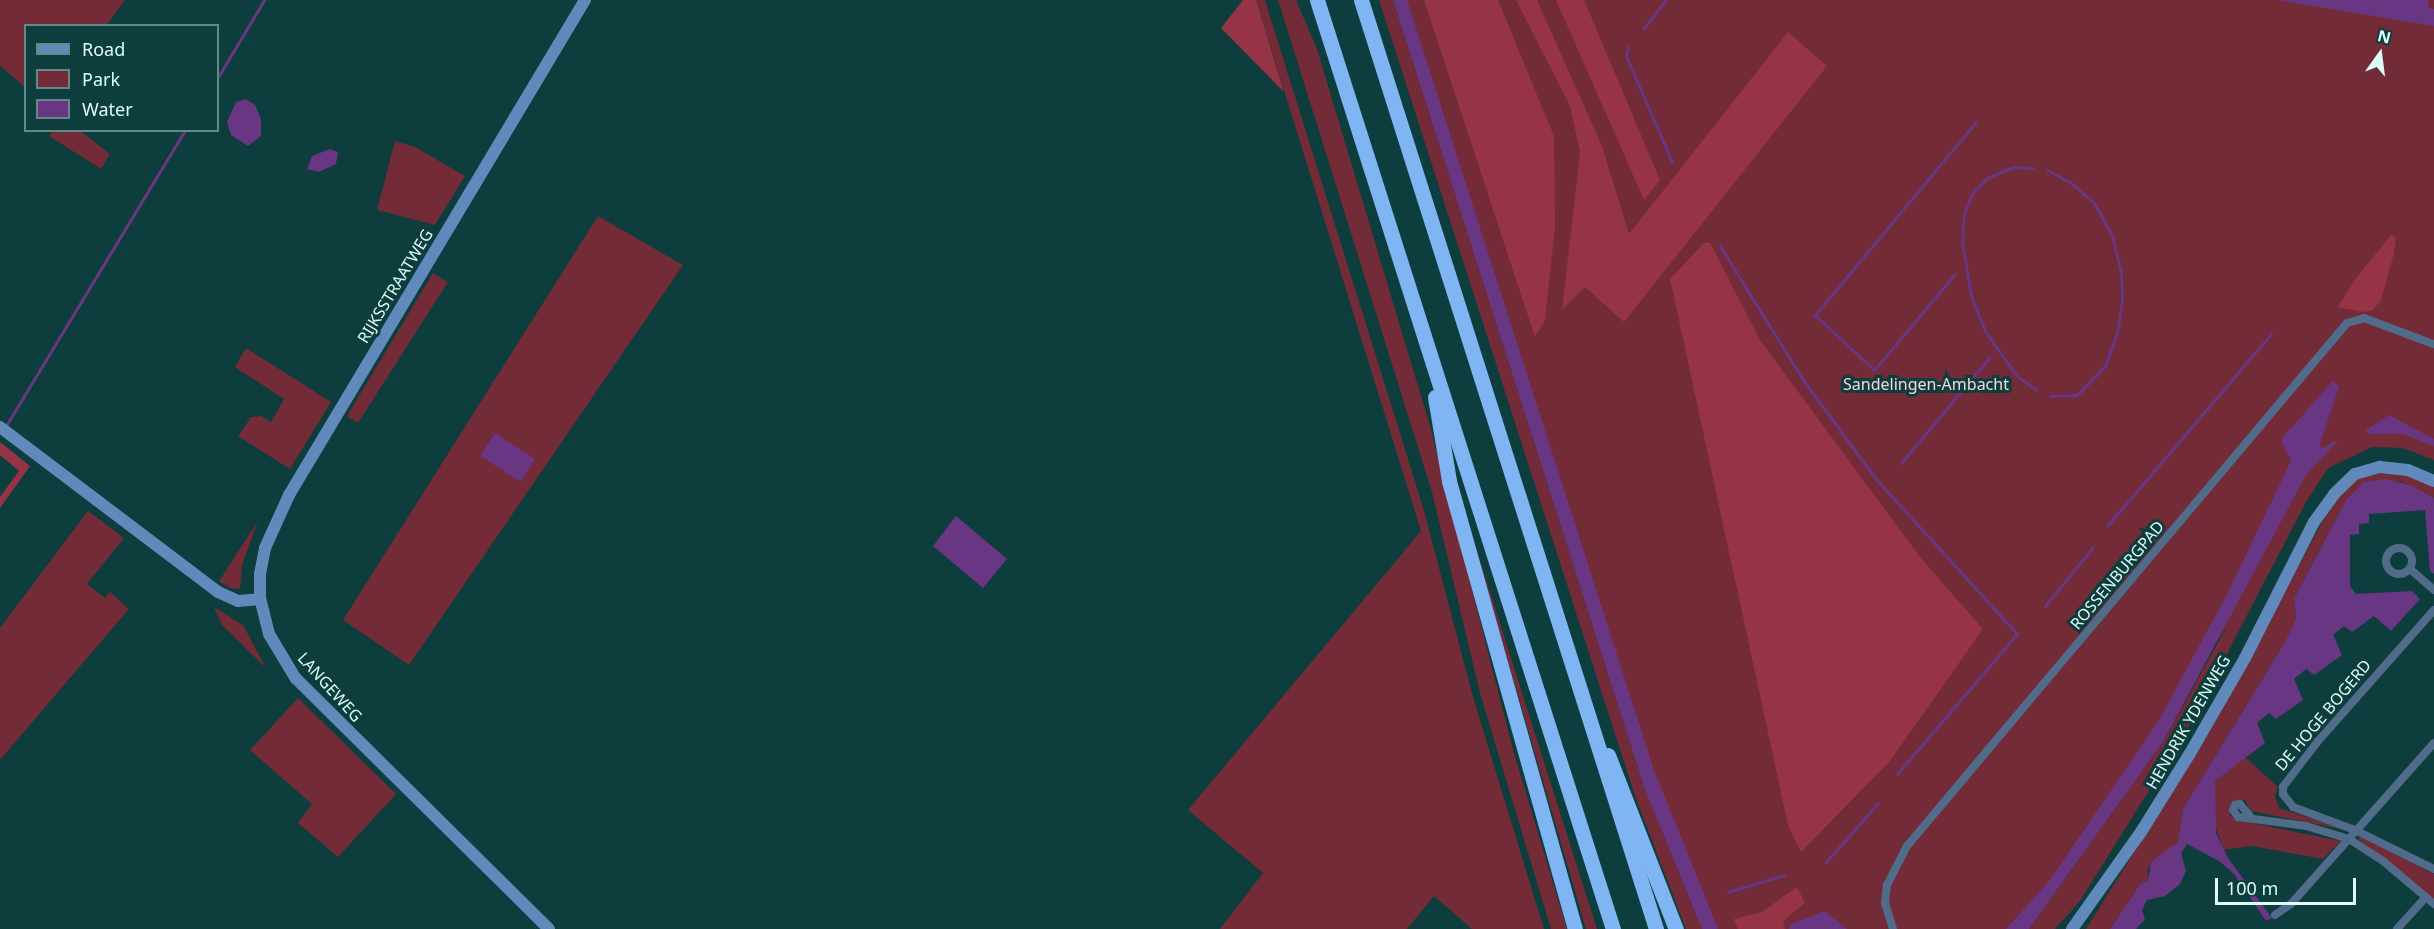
<!DOCTYPE html>
<style>
body{margin:0}
#map{position:relative;width:2434px;height:929px;overflow:hidden;background:#0d3d3c;font-family:"Noto Sans",sans-serif}
div>[style]{position:absolute}
.green>*{inset:0;background:#722b37}
.forest>*{inset:0;background:#963446}
.water>*{inset:0;background:#693683}
.stream>*{height:3px;margin:-1.5px;padding:0 1.5px;transform-origin:1.5px;border-radius:1.5px;background:#693683}
.street>*{height:8px;margin:-4px;padding:0 4px;transform-origin:4px;border-radius:4px;background:#516c8b}
.street>.ring{margin:-4px;padding:0;box-sizing:content-box;background:none;border:8px solid #516c8b;border-radius:50%}
.secondary>*{height:12px;margin:-6px;padding:0 6px;transform-origin:6px;border-radius:6px;background:#5f8abb}
.highway>*{height:15px;margin:-7.5px;padding:0 7.5px;transform-origin:7.5px;border-radius:7.5px;background:#7fb5f2}
span{translate:-50% -50%;white-space:nowrap;text-align:center;line-height:1.15;-webkit-text-stroke:6px #0d3d3c;paint-order:stroke}
.street-label{font-size:16px;color:#ddfbf9}
.park-label{font-size:16px;color:#f4d7d9}
.legend{position:absolute;left:24px;top:24px;width:195px;height:108px;box-sizing:border-box;background:#0d3d3c;border:2px solid #608988;margin:0;padding:8px 10px;list-style:none;font-size:18px;color:#ddfbf9}
.legend li{display:flex;align-items:center;gap:12px;height:30px}
.legend b{width:30px;border:2px solid #608988}
.north{position:absolute;left:2350px;top:24px;width:60px;height:60px;-webkit-text-stroke:4px #0d3d3c;paint-order:stroke;rotate:14deg;font-size:16px;font-weight:700;line-height:24px;text-align:center;color:#ddfbf9}
.north::after{content:'';display:block;margin:auto;width:21px;height:27px;background:#ddfbf9;clip-path:polygon(50% 0,100% 100%,50% 72%,0 100%)}
.scale{position:absolute;left:2215px;top:878px;width:141px;height:27px;box-sizing:border-box;border:3px solid #ddfbf9;border-top:0;padding-left:8px;font-size:18px;line-height:21px;white-space:nowrap;color:#ddfbf9;-webkit-text-stroke:4px #0d3d3c;paint-order:stroke}
</style>
<div id="map">
<div class="green">
<i style="clip-path:polygon(0 0,125px 0,107px 25px,26px 26px,25px 87px,0 66px)"></i>
<i style="clip-path:polygon(1256px 0,1265px 0,1423px 507px,1473px 697px,1544px 929px,1472px 929px,1434px 896px,1407px 929px,1220px 929px,1263px 873px,1188px 810px,1421px 531px)"></i>
<i style="clip-path:polygon(1278px 0,1296px 0,1317px 49px,1430px 426px,1513px 750px,1567px 929px,1551px 929px,1480px 693px,1432px 492px)"></i>
<i style="clip-path:polygon(1379px 0,1393px 0,1645px 790px,1702px 929px,1686px 929px,1635px 796px)"></i>
<i style="clip-path:polygon(1396px 0,2434px 0,2434px 460px,2403px 448px,2372px 447px,2328px 468px,2306px 502px,2191px 723px,2080px 901px,2055px 929px,2029px 929px,2163px 742px,2227px 626px,2025px 929px,1709px 929px,1654px 779px)"></i>
<i style="clip-path:polygon(53px 131px,80px 131px,110px 154px,101px 169px,49px 136px)"></i>
<i style="clip-path:polygon(395px 141px,415px 147px,465px 176px,435px 225px,377px 210px)"></i>
<i style="clip-path:polygon(598px 216px,683px 265px,409px 665px,343px 620px)"></i>
<i style="clip-path:polygon(433px 273px,448px 282px,358px 423px,347px 416px)"></i>
<i style="clip-path:polygon(246px 348px,331px 402px,290px 469px,238px 436px,251px 417px,261px 416px,271px 422px,284px 399px,235px 367px)"></i>
<i style="clip-path:polygon(2394px 470px,2434px 484px,2434px 498px,2400px 481px,2346px 500px,2294px 599px,2296px 618px,2285px 642px,2183px 809px,2178px 842px,2148px 868px,2148px 881px,2140px 884px,2110px 929px,2086px 929px,2209px 733px,2335px 498px,2354px 478px)"></i>
<i style="clip-path:polygon(88px 511px,124px 538px,87px 584px,105px 598px,110px 592px,129px 609px,0 760px,0 628px)"></i>
<i style="clip-path:polygon(1465px 513px,1490px 592px,1597px 929px,1586px 929px)"></i>
<i style="clip-path:polygon(258px 521px,242px 565px,240px 589px,230px 588px,219px 581px)"></i>
<i style="clip-path:polygon(214px 607px,243px 625px,266px 668px,222px 625px)"></i>
<i style="clip-path:polygon(298px 698px,396px 794px,338px 857px,298px 823px,312px 804px,250px 750px)"></i>
<i style="clip-path:polygon(2245px 757px,2278px 787px,2275px 796px,2279px 808px,2346px 830px,2251px 811px,2245px 800px,2234px 802px,2230px 815px,2237px 820px,2341px 841px,2323px 859px,2252px 846px,2224px 850px,2215px 826px,2215px 781px)"></i>
<i style="clip-path:polygon(2361px 836px,2434px 874px,2434px 900px,2358px 839px)"></i>
</div>
<div class="forest">
<i style="clip-path:polygon(1243px 0,1256px 0,1284px 92px,1221px 28px)"></i>
<i style="clip-path:polygon(1424px 0,1498px 0,1554px 136px,1555px 228px,1545px 320px,1535px 337px)"></i>
<i style="clip-path:polygon(1516px 0,1537px 0,1602px 146px,1629px 234px,1788px 32px,1827px 66px,1624px 322px,1585px 287px,1562px 310px,1580px 152px,1570px 106px)"></i>
<i style="clip-path:polygon(1556px 0,1584px 0,1660px 180px,1644px 200px)"></i>
<i style="clip-path:polygon(2391px 235px,2396px 238px,2394px 253px,2381px 300px,2373px 310px,2363px 312px,2338px 307px,2356px 278px)"></i>
<i style="clip-path:polygon(1704px 243px,1710px 243px,1760px 340px,1920px 557px,1983px 629px,1890px 761px,1801px 852px,1788px 825px,1670px 279px)"></i>
<i style="clip-path:polygon(0 442px,30px 466px,0 508px,0 497px,19px 471px,0 455px)"></i>
<i style="clip-path:polygon(1797px 887px,1805px 903px,1783px 921px,1785px 929px,1738px 929px,1734px 919px,1762px 912px)"></i>
</div>
<div class="water">
<i style="clip-path:polygon(1393px 0,1407px 0,1654px 770px,1718px 929px,1702px 929px,1645px 790px)"></i>
<i style="clip-path:polygon(2277px 0,2428px 0,2429px 8px,2434px 9px,2434px 26px)"></i>
<i style="clip-path:polygon(246px 99px,255px 105px,261px 119px,261px 136px,248px 146px,231px 135px,227px 122px,236px 102px)"></i>
<i style="clip-path:polygon(330px 149px,338px 152px,336px 164px,319px 172px,307px 169px,312px 156px)"></i>
<i style="clip-path:polygon(2333px 381px,2339px 387px,2319px 446px,2323px 448px,2338px 440px,2336px 443px,2306px 475px,2163px 742px,2029px 929px,2006px 929px,2050px 880px,2159px 720px,2226px 596px,2291px 461px,2282px 442px,2283px 437px)"></i>
<i style="clip-path:polygon(2389px 415px,2434px 439px,2434px 446px,2403px 434px,2367px 434px,2366px 430px)"></i>
<i style="clip-path:polygon(495px 433px,535px 459px,521px 482px,480px 456px)"></i>
<i style="clip-path:polygon(2386px 479px,2410px 485px,2434px 498px,2434px 574px,2430px 571px,2425px 510px,2369px 514px,2369px 523px,2359px 524px,2359px 534px,2350px 535px,2350px 586px,2356px 594px,2412px 591px,2420px 599px,2391px 631px,2374px 616px,2352px 632px,2344px 626px,2333px 635px,2342px 655px,2314px 675px,2306px 669px,2294px 679px,2303px 700px,2276px 719px,2269px 713px,2257px 723px,2265px 743px,2215px 781px,2216px 833px,2228px 858px,2272px 918px,2266px 921px,2234px 874px,2219px 861px,2187px 844px,2181px 853px,2186px 871px,2180px 884px,2165px 896px,2147px 900px,2142px 910px,2145px 919px,2136px 929px,2110px 929px,2140px 884px,2148px 881px,2151px 862px,2178px 842px,2183px 809px,2285px 642px,2296px 618px,2294px 599px,2346px 500px,2364px 482px)"></i>
<i style="clip-path:polygon(956px 516px,1007px 559px,983px 588px,933px 546px)"></i>
<i style="clip-path:polygon(1825px 911px,1847px 929px,1789px 929px,1791px 924px)"></i>
</div>
<div class="stream">
<i style="left:1644px;top:28px;width:36px;rotate:-52deg"></i>
<i style="left:1628px;top:47px;width:9px;rotate:103deg"></i>
<i style="left:1626px;top:56px;width:116px;rotate:66.5deg"></i>
<i style="left:218px;top:77px;width:90px;rotate:-59.1deg"></i>
<i style="left:2033px;top:168px;width:20px;rotate:-177deg"></i>
<i style="left:2013px;top:167px;width:28px;rotate:157deg"></i>
<i style="left:1987px;top:178px;width:21px;rotate:135deg"></i>
<i style="left:1972px;top:193px;width:22px;rotate:111deg"></i>
<i style="left:1964px;top:214px;width:27px;rotate:94deg"></i>
<i style="left:1962px;top:241px;width:56px;rotate:80.7deg"></i>
<i style="left:1971px;top:296px;width:38px;rotate:68deg"></i>
<i style="left:1985px;top:331px;width:54px;rotate:54.8deg"></i>
<i style="left:2016px;top:375px;width:25px;rotate:37deg"></i>
<i style="left:2047px;top:170px;width:26px;rotate:28deg"></i>
<i style="left:2070px;top:182px;width:32px;rotate:41deg"></i>
<i style="left:2094px;top:203px;width:38px;rotate:61deg"></i>
<i style="left:2112px;top:236px;width:37px;rotate:76deg"></i>
<i style="left:2121px;top:272px;width:29px;rotate:88deg"></i>
<i style="left:2122px;top:301px;width:32px;rotate:99deg"></i>
<i style="left:2117px;top:333px;width:35px;rotate:110deg"></i>
<i style="left:2105px;top:366px;width:40px;rotate:134deg"></i>
<i style="left:2077px;top:395px;width:27px;rotate:178deg"></i>
<i style="left:1720px;top:246px;width:158px;rotate:58.2deg"></i>
<i style="left:1803px;top:380px;width:123px;rotate:53.6deg"></i>
<i style="left:1876px;top:479px;width:210px;rotate:47.7deg"></i>
<i style="left:2017px;top:634px;width:184px;rotate:130.6deg"></i>
<i style="left:1954px;top:275px;width:124px;rotate:130.1deg"></i>
<i style="left:1874px;top:370px;width:81px;rotate:-137deg"></i>
<i style="left:1815px;top:315px;width:251px;rotate:-50.2deg"></i>
<i style="left:7px;top:424px;width:344px;rotate:-58.8deg"></i>
<i style="left:1901px;top:463px;width:138px;rotate:-50deg"></i>
<i style="left:2107px;top:526px;width:253px;rotate:-49.5deg"></i>
<i style="left:2045px;top:606px;width:76px;rotate:-50.9deg"></i>
<i style="left:1826px;top:862px;width:79px;rotate:-48.6deg"></i>
<i style="left:1728px;top:892px;width:59px;rotate:-16.9deg"></i>
</div>
<div class="street">
<i class="ring" style="left:2386px;top:548px;width:18px;height:18px"></i>
<i style="left:2410px;top:569px;width:32px;rotate:41deg"></i>
<i style="left:2434px;top:610px;width:175px;rotate:131.5deg"></i>
<i style="left:2318px;top:741px;width:58px;rotate:127.3deg"></i>
<i style="left:2283px;top:787px;width:7px;rotate:90deg"></i>
<i style="left:2283px;top:794px;width:16px;rotate:52deg"></i>
<i style="left:2293px;top:807px;width:66px;rotate:20.4deg"></i>
<i style="left:2355px;top:830px;width:88px;rotate:26.3deg"></i>
<i style="left:2250px;top:816px;width:16px;rotate:-130deg"></i>
<i style="left:2240px;top:804px;width:5px;rotate:169deg"></i>
<i style="left:2235px;top:805px;width:5px;rotate:112deg"></i>
<i style="left:2233px;top:810px;width:9px;rotate:54deg"></i>
<i style="left:2238px;top:817px;width:69px;rotate:7.5deg"></i>
<i style="left:2306px;top:826px;width:45px;rotate:16.8deg"></i>
<i style="left:2349px;top:839px;width:40px;rotate:32.9deg"></i>
<i style="left:2383px;top:861px;width:67px;rotate:40.1deg"></i>
<i style="left:2275px;top:915px;width:19px;rotate:-35deg"></i>
<i style="left:2291px;top:904px;width:215px;rotate:-48.4deg"></i>
<i style="left:1893px;top:929px;width:27px;rotate:-107deg"></i>
<i style="left:1885px;top:903px;width:18px;rotate:-84deg"></i>
<i style="left:1887px;top:885px;width:44px;rotate:-62.9deg"></i>
<i style="left:1907px;top:846px;width:683px;rotate:-49.93deg"></i>
<i style="left:2347px;top:323px;width:18px;rotate:-16deg"></i>
<i style="left:2364px;top:318px;width:74px;rotate:20.6deg"></i>
<i style="left:2397px;top:929px;width:42px;rotate:-47.9deg"></i>
</div>
<div class="secondary">
<i style="left:0;top:427px;width:273px;rotate:37.1deg"></i>
<i style="left:218px;top:592px;width:22px;rotate:24deg"></i>
<i style="left:238px;top:601px;width:22px;rotate:-5deg"></i>
<i style="left:549px;top:929px;width:356px;rotate:-135.3deg"></i>
<i style="left:296px;top:679px;width:52px;rotate:-121deg"></i>
<i style="left:269px;top:634px;width:36px;rotate:-104deg"></i>
<i style="left:260px;top:599px;width:25px;rotate:-90deg"></i>
<i style="left:260px;top:574px;width:26px;rotate:-79deg"></i>
<i style="left:265px;top:548px;width:58px;rotate:-65.6deg"></i>
<i style="left:289px;top:495px;width:577px;rotate:-59.12deg"></i>
<i style="left:2072px;top:929px;width:119px;rotate:-54.6deg"></i>
<i style="left:2141px;top:832px;width:91px;rotate:-58.1deg"></i>
<i style="left:2189px;top:755px;width:112px;rotate:-60deg"></i>
<i style="left:2245px;top:658px;width:153px;rotate:-63.1deg"></i>
<i style="left:2314px;top:522px;width:34px;rotate:-54deg"></i>
<i style="left:2334px;top:494px;width:29px;rotate:-44deg"></i>
<i style="left:2355px;top:474px;width:26px;rotate:-16deg"></i>
<i style="left:2380px;top:467px;width:28px;rotate:6deg"></i>
<i style="left:2408px;top:470px;width:28px;rotate:23deg"></i>
</div>
<div class="highway">
<i style="left:1317px;top:0;width:975px;rotate:72.33deg"></i>
<i style="left:1361px;top:0;width:975px;rotate:72.38deg"></i>
<i style="left:1435px;top:397px;width:85px;rotate:80.5deg"></i>
<i style="left:1449px;top:481px;width:465px;rotate:74.3deg"></i>
<i style="left:1608px;top:755px;width:187px;rotate:68.7deg"></i>
</div>
<div class="street-label">
<span style="left:395px;top:286px;rotate:-59deg">RIJKSSTRAATWEG</span>
<span style="left:2117px;top:575px;rotate:-50deg">ROSSENBURGPAD</span>
<span style="left:330px;top:687px;rotate:48deg">LANGEWEG</span>
<span style="left:2323px;top:715px;rotate:-50deg">DE HOGE BOGERD</span>
<span style="left:2188px;top:722px;rotate:-60deg">HENDRIK YDENWEG</span>
</div>
<div class="park-label">
<span style="left:1926px;top:384px">Sandelingen-Ambacht</span>
</div>
<ul class="legend">
<li><b style="height:8px;background:#5f8abb"></b>Road</li>
<li><b style="height:16px;background:#722b37"></b>Park</li>
<li><b style="height:16px;background:#693683"></b>Water</li>
</ul>
<div class="north">N</div>
<div class="scale">100 m</div>
</div>
